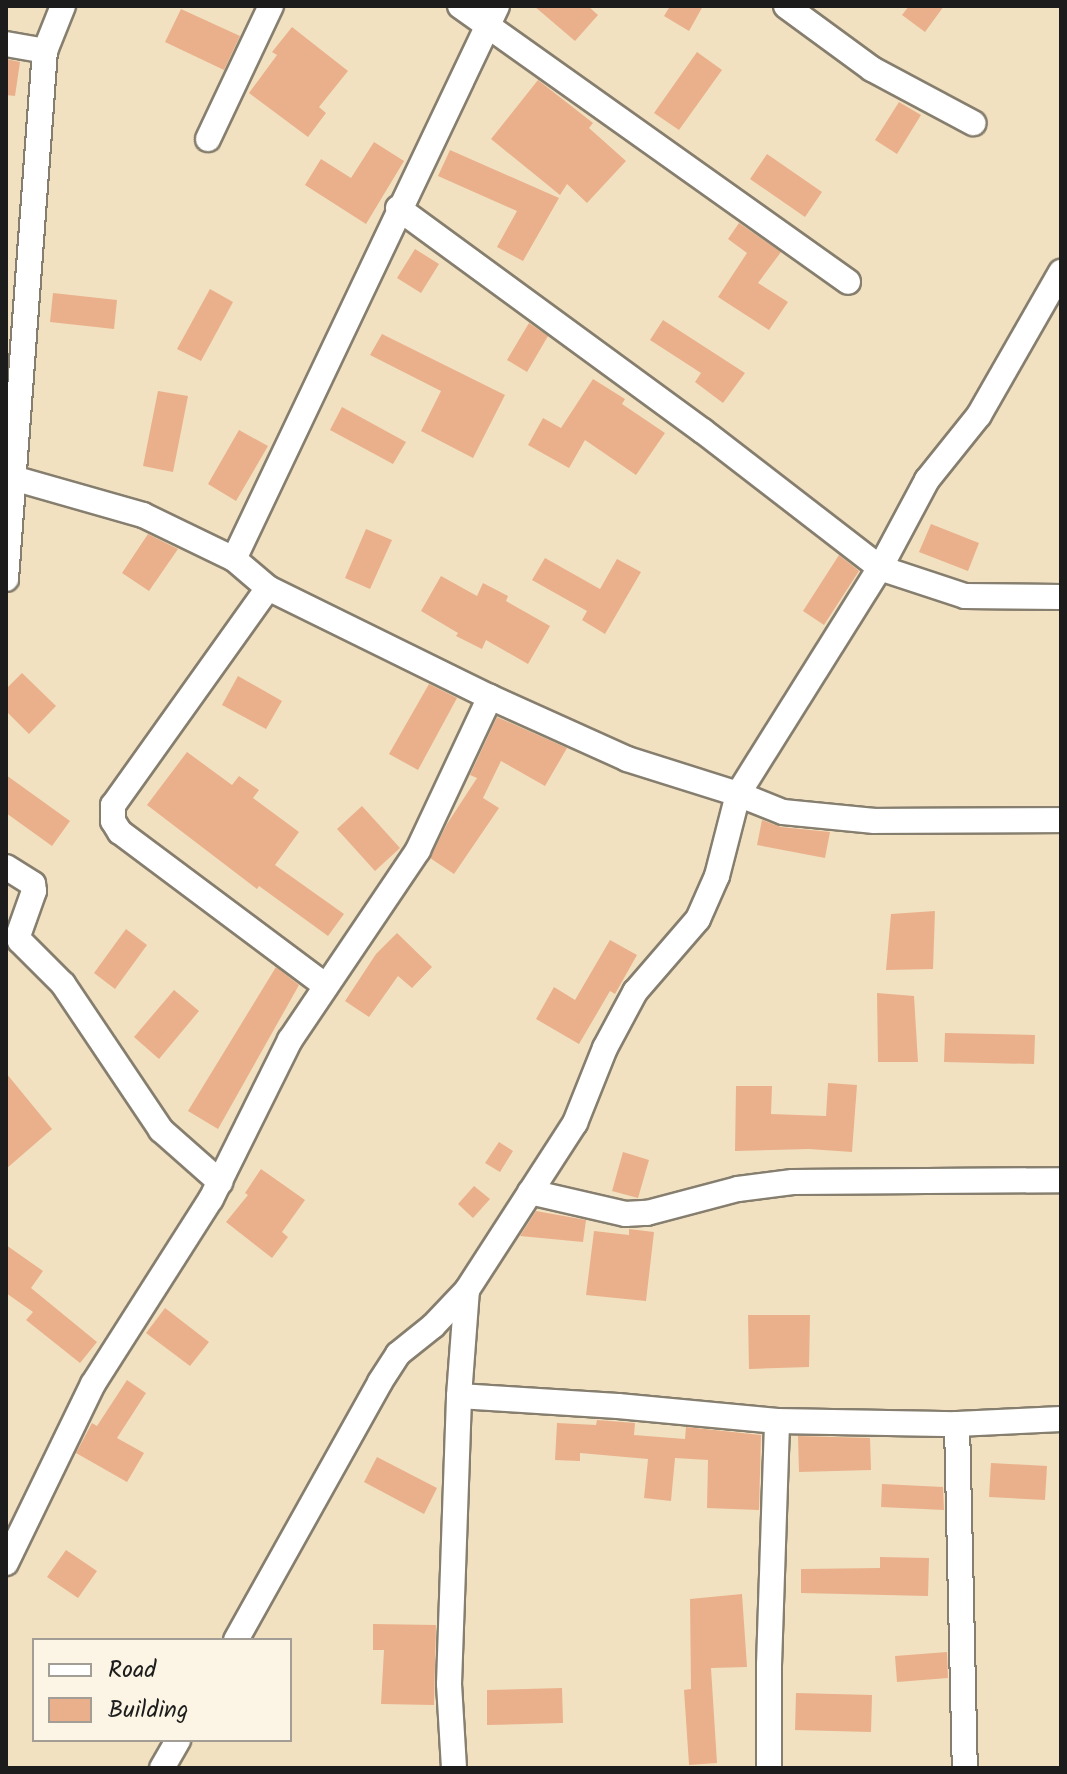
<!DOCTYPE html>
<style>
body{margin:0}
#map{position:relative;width:1067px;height:1774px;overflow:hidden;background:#f1e1c1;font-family:Kalam,sans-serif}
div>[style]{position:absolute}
.building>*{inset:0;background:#eab08b}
.roads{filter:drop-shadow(2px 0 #867e6e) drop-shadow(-2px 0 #867e6e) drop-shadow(0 2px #867e6e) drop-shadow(0 -2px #867e6e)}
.minor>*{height:24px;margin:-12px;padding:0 12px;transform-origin:12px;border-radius:12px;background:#fff}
span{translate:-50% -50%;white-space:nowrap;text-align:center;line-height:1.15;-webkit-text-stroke:7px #fcf5e5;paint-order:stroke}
.frame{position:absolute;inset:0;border:8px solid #1c1c1c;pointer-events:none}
.legend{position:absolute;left:32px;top:1638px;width:260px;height:104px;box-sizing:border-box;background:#fcf5e5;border:2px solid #a29e95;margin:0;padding:10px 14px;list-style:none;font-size:24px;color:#1c1c1c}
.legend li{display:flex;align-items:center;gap:16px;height:40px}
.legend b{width:40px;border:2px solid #a29e95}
</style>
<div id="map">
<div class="building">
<i style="clip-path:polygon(534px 6px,588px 6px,598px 15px,575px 41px)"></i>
<i style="clip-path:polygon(670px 6px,703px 6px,689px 31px,664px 16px)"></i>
<i style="clip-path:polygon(909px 6px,944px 6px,925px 32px,902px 15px)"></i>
<i style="clip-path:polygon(181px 9px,240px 36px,224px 70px,165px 42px)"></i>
<i style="clip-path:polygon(292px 27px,348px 71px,319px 107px,326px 113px,308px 137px,249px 93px,277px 55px,272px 52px)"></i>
<i style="clip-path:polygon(697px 52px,722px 70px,679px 130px,654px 113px)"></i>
<i style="clip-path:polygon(6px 59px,20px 62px,15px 96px,6px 95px)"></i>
<i style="clip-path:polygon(538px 80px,593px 123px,589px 128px,626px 161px,587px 203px,567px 184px,560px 195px,491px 139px)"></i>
<i style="clip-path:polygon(899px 102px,921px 115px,897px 154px,875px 140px)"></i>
<i style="clip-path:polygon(374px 142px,404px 161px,366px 224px,305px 185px,321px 159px,351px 178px)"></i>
<i style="clip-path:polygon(450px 150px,559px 198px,523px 261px,497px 247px,517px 211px,438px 176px)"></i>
<i style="clip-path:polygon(767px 154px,822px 192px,805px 217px,750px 179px)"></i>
<i style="clip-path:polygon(739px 223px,781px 252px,758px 283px,788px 302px,769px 330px,718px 297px,747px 253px,728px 239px)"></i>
<i style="clip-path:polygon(415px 249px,439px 264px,421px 293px,397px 278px)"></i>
<i style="clip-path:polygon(210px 289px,233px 302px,201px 361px,177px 349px)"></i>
<i style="clip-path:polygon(53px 293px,117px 300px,114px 329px,50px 322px)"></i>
<i style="clip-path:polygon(663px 320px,745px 373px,723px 403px,695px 382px,701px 373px,650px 340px)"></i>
<i style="clip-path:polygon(529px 323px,548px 336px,527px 372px,507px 360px)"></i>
<i style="clip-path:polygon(382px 334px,505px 395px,473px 458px,421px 431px,441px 391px,370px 355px)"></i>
<i style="clip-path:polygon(593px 379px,625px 399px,622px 404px,665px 433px,636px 475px,585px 440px,569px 468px,528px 445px,543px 418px,561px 428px)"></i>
<i style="clip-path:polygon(158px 391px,188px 396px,173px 472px,143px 466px)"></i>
<i style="clip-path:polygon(342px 407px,406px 442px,393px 464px,330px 430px)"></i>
<i style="clip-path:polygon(239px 430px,268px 446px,236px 501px,208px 484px)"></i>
<i style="clip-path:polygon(931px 524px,979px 543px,968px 571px,919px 552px)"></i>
<i style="clip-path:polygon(366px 529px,392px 540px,370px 589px,345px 578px)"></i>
<i style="clip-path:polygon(148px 534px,178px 549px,149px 591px,122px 573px)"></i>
<i style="clip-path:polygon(839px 555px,859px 571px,824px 625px,803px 611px)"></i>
<i style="clip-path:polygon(545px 558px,600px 589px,617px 559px,641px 572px,605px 634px,582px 620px,587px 611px,532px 580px)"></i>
<i style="clip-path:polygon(441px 576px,477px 596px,483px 583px,508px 596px,506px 601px,550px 626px,528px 664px,486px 640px,482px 649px,456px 636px,458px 633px,421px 611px)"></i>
<i style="clip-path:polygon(22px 673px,56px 706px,29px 734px,6px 711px,6px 689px)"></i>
<i style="clip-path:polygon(238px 676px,282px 701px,266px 729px,222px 705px)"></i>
<i style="clip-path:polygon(429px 684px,457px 698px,418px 770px,389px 754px)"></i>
<i style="clip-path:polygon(497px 717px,567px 748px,545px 786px,501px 761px,483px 798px,499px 808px,454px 874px,430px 858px,447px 824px,477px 778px,470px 775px)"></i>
<i style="clip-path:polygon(187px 752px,232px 785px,239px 776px,259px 790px,253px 798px,299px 832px,275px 865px,344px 914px,328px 936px,259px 886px,257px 889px,147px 805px)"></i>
<i style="clip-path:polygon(6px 775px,70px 821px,52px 846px,6px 813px)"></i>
<i style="clip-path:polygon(362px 806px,400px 848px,375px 871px,337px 829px)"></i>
<i style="clip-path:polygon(762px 820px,781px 827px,830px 832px,825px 858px,757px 845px)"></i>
<i style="clip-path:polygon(935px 911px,933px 969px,886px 970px,891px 914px)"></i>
<i style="clip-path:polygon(126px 929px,147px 945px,115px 989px,94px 973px)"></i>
<i style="clip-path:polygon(397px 933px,432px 967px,412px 988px,398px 976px,369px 1017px,345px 1001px,376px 954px)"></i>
<i style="clip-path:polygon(610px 940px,637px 955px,615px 994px,610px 991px,579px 1044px,536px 1019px,554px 987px,575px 1000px)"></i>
<i style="clip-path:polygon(276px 967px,299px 985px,218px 1129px,188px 1111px)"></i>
<i style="clip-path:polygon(174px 990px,199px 1011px,159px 1059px,134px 1037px)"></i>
<i style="clip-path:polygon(877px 993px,914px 996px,918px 1062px,878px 1062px)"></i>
<i style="clip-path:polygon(945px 1033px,1035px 1035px,1034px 1064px,944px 1062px)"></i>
<i style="clip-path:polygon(6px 1073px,52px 1129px,6px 1169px)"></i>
<i style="clip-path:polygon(828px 1083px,857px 1085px,852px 1152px,809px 1149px,735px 1151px,736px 1086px,772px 1086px,771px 1114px,826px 1116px)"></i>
<i style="clip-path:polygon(499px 1142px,513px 1151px,500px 1172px,485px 1163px)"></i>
<i style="clip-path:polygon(623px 1152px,649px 1160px,638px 1198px,612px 1191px)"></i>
<i style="clip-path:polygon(261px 1169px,305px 1200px,282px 1232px,288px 1237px,272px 1258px,226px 1222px,248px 1195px,245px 1193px)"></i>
<i style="clip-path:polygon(474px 1186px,490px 1199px,473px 1218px,458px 1204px)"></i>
<i style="clip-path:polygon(536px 1211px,586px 1220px,583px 1242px,520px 1236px)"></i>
<i style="clip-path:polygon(629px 1229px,654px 1232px,646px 1301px,586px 1295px,594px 1231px,629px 1235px)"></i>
<i style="clip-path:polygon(6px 1245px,43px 1271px,31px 1288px,97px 1342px,80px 1363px,26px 1320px,33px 1312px,6px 1293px)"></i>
<i style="clip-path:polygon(165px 1308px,209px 1342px,190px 1366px,146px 1333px)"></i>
<i style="clip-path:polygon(748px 1315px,810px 1315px,809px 1367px,749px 1369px)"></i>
<i style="clip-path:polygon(127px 1380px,146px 1393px,117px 1438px,144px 1453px,127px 1482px,76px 1453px,92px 1423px,97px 1426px)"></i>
<i style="clip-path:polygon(597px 1420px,635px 1423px,634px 1435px,685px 1439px,686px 1427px,761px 1435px,759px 1510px,707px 1508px,708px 1460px,675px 1458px,671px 1501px,644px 1498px,648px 1459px,580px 1453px,580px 1461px,555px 1460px,557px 1423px,596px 1425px)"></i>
<i style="clip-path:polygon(798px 1436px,870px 1438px,871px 1470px,799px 1472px)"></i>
<i style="clip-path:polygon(377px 1457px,437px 1488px,424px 1514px,364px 1482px)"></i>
<i style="clip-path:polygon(991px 1463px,1047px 1466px,1045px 1500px,989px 1497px)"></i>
<i style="clip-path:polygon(882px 1484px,943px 1487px,944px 1510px,881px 1507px)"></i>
<i style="clip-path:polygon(66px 1550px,97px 1571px,78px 1598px,47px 1577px)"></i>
<i style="clip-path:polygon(880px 1557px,929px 1558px,928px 1596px,801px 1593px,801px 1569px,880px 1568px)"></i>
<i style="clip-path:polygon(742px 1594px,747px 1667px,711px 1668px,717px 1763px,689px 1765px,684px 1690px,691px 1689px,690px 1599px)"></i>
<i style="clip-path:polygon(373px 1624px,436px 1625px,434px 1705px,381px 1704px,384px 1650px,373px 1650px)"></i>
<i style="clip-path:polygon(947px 1652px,948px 1678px,897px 1682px,895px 1656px)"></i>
<i style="clip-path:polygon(562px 1688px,563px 1723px,487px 1725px,487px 1690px)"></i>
<i style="clip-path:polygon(796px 1693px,872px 1695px,871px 1732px,795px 1730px)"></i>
</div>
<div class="roads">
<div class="minor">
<i style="left:460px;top:6px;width:476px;rotate:35.4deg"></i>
<i style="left:786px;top:6px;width:107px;rotate:36.2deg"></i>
<i style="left:872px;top:69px;width:115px;rotate:28.1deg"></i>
<i style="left:6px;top:44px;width:40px;rotate:10deg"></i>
<i style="left:208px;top:139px;width:147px;rotate:-64.7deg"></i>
<i style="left:398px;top:208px;width:378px;rotate:36.2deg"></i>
<i style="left:703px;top:431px;width:224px;rotate:37.7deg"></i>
<i style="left:880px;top:568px;width:89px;rotate:18.2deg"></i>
<i style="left:965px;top:596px;width:96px;rotate:0.6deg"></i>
<i style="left:6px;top:476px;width:142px;rotate:15.9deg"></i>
<i style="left:143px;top:515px;width:101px;rotate:25.8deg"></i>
<i style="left:234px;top:559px;width:45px;rotate:40.5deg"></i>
<i style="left:268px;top:588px;width:247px;rotate:26.2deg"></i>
<i style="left:490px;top:697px;width:150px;rotate:24.3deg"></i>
<i style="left:627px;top:759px;width:116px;rotate:17.5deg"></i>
<i style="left:738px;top:794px;width:48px;rotate:21.8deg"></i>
<i style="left:783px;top:812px;width:92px;rotate:5.6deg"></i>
<i style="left:875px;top:821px;width:186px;rotate:-0.3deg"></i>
<i style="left:234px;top:559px;width:612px;rotate:-64.56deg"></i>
<i style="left:6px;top:579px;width:529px;rotate:-85.78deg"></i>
<i style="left:45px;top:51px;width:48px;rotate:-68.2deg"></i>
<i style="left:268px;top:588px;width:267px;rotate:125.5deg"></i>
<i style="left:113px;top:805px;width:16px;rotate:90deg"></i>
<i style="left:113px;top:821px;width:13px;rotate:58deg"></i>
<i style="left:120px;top:832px;width:257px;rotate:36.8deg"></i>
<i style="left:6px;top:867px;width:32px;rotate:32deg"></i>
<i style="left:33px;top:884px;width:7px;rotate:82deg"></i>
<i style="left:34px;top:891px;width:48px;rotate:109.6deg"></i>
<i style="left:18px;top:936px;width:5px;rotate:68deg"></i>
<i style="left:20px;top:941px;width:61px;rotate:45deg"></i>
<i style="left:63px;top:984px;width:176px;rotate:56.1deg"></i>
<i style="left:161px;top:1130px;width:79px;rotate:41.4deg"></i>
<i style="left:530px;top:1192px;width:98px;rotate:13deg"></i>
<i style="left:625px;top:1214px;width:22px;rotate:-3deg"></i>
<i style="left:647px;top:1213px;width:94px;rotate:-14.8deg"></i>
<i style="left:738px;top:1189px;width:55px;rotate:-7.3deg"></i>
<i style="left:793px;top:1182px;width:268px;rotate:-0.4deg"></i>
<i style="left:459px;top:1396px;width:159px;rotate:3.6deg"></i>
<i style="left:618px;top:1406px;width:160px;rotate:5.4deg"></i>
<i style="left:777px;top:1421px;width:180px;rotate:1deg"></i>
<i style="left:957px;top:1424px;width:104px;rotate:-2.8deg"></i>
<i style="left:957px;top:1424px;width:344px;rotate:88.7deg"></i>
<i style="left:6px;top:1563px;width:199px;rotate:-64.1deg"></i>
<i style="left:93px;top:1384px;width:219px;rotate:-57.5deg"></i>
<i style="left:211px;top:1199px;width:178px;rotate:-63.6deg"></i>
<i style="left:290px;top:1040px;width:229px;rotate:-56deg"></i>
<i style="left:418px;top:850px;width:169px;rotate:-64.8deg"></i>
<i style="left:236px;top:1640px;width:295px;rotate:-60.8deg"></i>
<i style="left:380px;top:1382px;width:33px;rotate:-57deg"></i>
<i style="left:398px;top:1354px;width:45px;rotate:-38.7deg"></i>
<i style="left:433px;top:1326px;width:50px;rotate:-46.6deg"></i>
<i style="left:467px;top:1290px;width:199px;rotate:-57.1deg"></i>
<i style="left:575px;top:1123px;width:81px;rotate:-68.2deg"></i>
<i style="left:605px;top:1048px;width:64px;rotate:-61.8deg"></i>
<i style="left:635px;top:992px;width:96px;rotate:-49.2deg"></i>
<i style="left:698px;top:919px;width:47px;rotate:-66.2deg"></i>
<i style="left:717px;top:876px;width:85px;rotate:-75.6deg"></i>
<i style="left:738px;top:794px;width:267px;rotate:-57.9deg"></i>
<i style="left:880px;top:568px;width:100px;rotate:-61.9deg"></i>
<i style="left:927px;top:480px;width:83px;rotate:-51.3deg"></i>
<i style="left:979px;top:415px;width:165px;rotate:-60.2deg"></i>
<i style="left:162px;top:1768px;width:32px;rotate:-60deg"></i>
<i style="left:454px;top:1768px;width:84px;rotate:-93.4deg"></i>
<i style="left:449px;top:1684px;width:288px;rotate:-88deg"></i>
<i style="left:459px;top:1396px;width:106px;rotate:-85.7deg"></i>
<i style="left:769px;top:1768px;width:103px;rotate:-90deg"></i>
<i style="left:769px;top:1665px;width:244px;rotate:-88.1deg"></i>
</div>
</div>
<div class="frame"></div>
<ul class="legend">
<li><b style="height:10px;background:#fff"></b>Road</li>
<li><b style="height:22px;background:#eab08b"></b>Building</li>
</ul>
</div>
